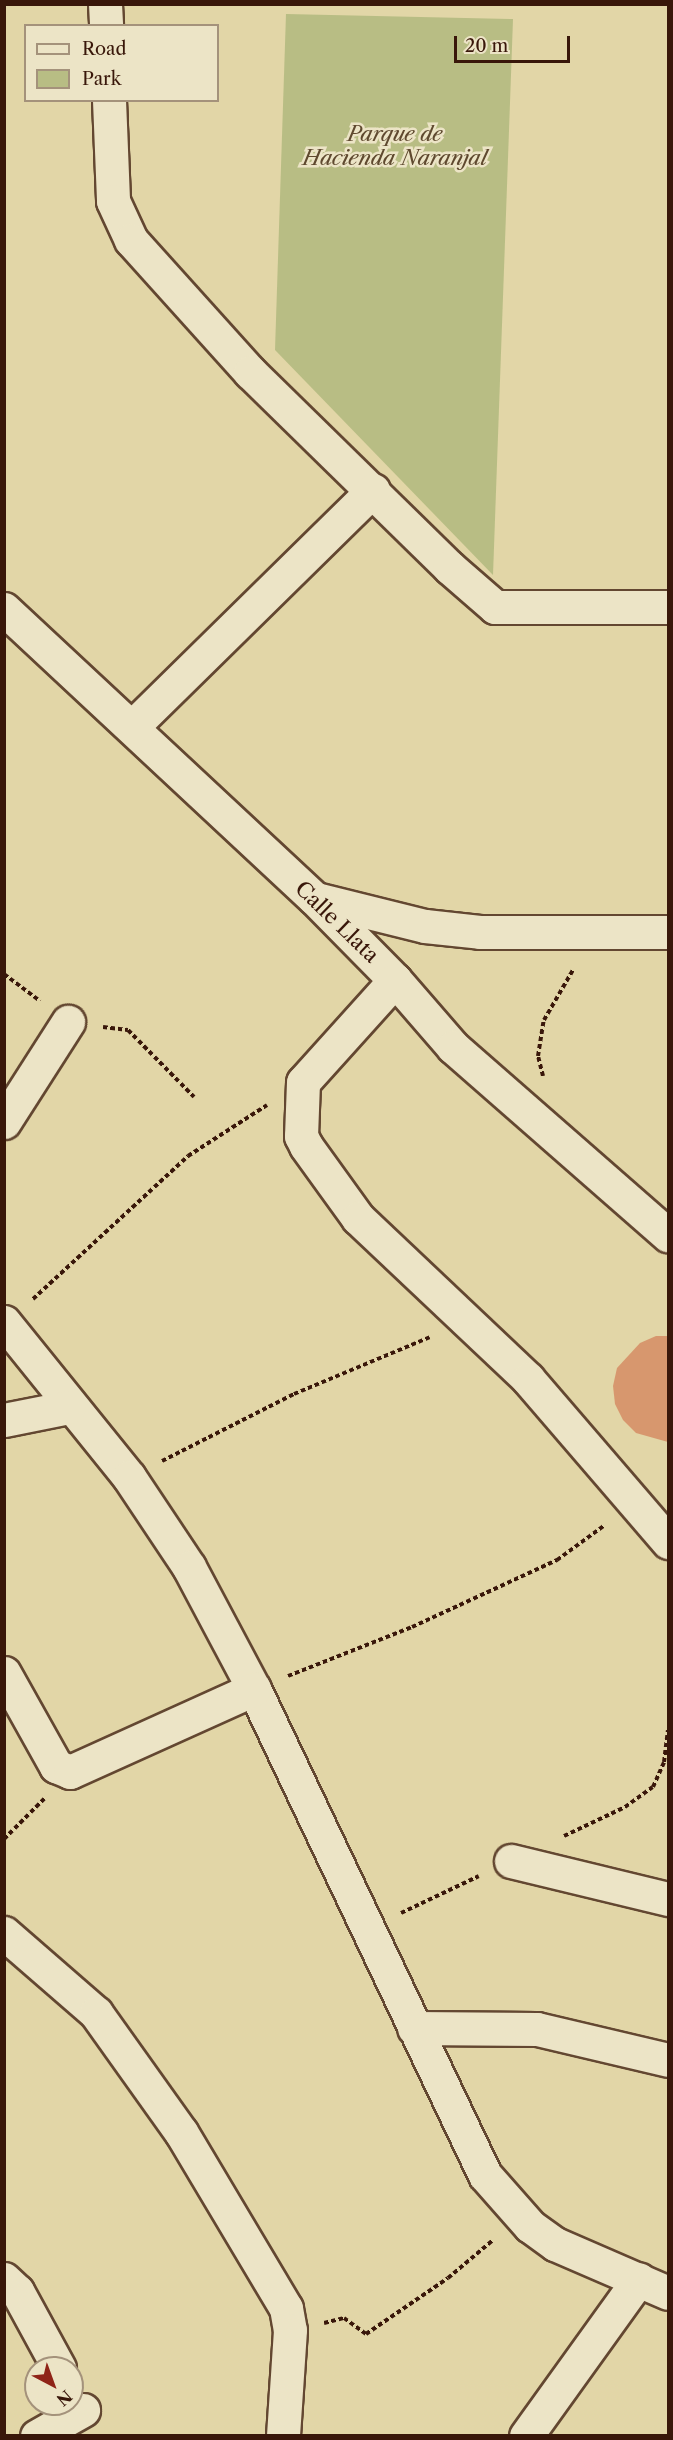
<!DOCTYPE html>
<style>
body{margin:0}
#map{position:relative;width:673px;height:2440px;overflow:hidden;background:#e2d6a7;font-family:"Libre Caslon Text",serif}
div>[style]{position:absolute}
.green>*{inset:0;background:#b8bd84}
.building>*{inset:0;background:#d7976e}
.path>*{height:4px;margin-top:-2px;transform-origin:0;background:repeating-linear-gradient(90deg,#39170a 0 4.5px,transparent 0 7.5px)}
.roads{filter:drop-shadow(2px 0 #634731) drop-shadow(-2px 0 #634731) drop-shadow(0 2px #634731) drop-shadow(0 -2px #634731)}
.minor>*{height:33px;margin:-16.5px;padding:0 16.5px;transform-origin:16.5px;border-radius:16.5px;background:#ece4c6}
span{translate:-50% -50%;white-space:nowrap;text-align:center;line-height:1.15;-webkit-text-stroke:5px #ece4c6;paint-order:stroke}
.park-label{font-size:21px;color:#5f492f;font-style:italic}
.street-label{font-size:21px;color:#39170a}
.frame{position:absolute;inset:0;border:6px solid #39170a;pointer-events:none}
.legend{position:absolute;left:24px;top:24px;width:195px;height:78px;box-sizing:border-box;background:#ece4c6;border:2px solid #a4927b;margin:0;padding:8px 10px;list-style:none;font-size:18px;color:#39170a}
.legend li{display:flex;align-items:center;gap:12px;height:30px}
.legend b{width:30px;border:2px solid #a4927b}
.north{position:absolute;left:24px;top:2356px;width:60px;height:60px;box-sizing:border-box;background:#ece4c6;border:2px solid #a4927b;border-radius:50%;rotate:139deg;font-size:16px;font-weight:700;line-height:24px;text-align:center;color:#39170a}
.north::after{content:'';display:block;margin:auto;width:21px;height:27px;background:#8f2418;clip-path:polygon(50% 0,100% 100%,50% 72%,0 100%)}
.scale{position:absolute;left:454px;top:36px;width:116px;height:27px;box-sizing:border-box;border:3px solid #39170a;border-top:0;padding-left:8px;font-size:18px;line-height:21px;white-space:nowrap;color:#39170a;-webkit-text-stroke:4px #ece4c6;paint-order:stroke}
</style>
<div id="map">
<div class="green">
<i style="clip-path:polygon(286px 14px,513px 19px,493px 575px,275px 350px)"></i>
</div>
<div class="building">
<i style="clip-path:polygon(656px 1336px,668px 1336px,668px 1442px,636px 1433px,623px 1420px,615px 1404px,613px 1386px,617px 1368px,640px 1343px)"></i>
</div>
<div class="path">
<i style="left:4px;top:974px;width:45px;rotate:36.9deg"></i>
<i style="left:103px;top:1027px;width:25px;rotate:7deg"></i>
<i style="left:128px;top:1030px;width:94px;rotate:45.4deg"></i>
<i style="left:543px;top:1076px;width:21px;rotate:-104deg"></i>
<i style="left:538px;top:1056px;width:36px;rotate:-81deg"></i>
<i style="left:544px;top:1020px;width:58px;rotate:-59.9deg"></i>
<i style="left:33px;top:1299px;width:211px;rotate:-42.7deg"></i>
<i style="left:188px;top:1156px;width:94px;rotate:-32.8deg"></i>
<i style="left:162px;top:1461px;width:148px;rotate:-26.9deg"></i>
<i style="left:294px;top:1394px;width:147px;rotate:-22.7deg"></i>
<i style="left:288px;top:1676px;width:133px;rotate:-21.6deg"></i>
<i style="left:412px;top:1627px;width:160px;rotate:-24.8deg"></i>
<i style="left:557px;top:1560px;width:59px;rotate:-36.1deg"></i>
<i style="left:564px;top:1836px;width:68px;rotate:-25.4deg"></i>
<i style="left:625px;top:1807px;width:34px;rotate:-36deg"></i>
<i style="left:653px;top:1787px;width:27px;rotate:-66deg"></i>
<i style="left:664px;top:1762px;width:32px;rotate:-83deg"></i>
<i style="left:4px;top:1839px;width:57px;rotate:-45deg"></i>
<i style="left:401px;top:1913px;width:86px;rotate:-25.4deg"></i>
<i style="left:324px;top:2323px;width:21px;rotate:-14deg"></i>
<i style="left:344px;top:2318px;width:27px;rotate:36deg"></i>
<i style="left:366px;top:2334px;width:99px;rotate:-34.3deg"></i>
<i style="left:448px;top:2278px;width:59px;rotate:-40.2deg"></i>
</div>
<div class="roads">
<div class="minor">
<i style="left:105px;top:4px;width:22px;rotate:87deg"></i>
<i style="left:109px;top:100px;width:101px;rotate:87.7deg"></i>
<i style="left:113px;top:201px;width:43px;rotate:65.2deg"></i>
<i style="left:131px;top:240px;width:178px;rotate:48deg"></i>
<i style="left:250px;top:372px;width:279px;rotate:44.4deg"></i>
<i style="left:449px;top:567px;width:61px;rotate:41deg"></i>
<i style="left:495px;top:607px;width:173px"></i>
<i style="left:4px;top:609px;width:424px;rotate:43deg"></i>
<i style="left:314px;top:898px;width:115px;rotate:45.4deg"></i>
<i style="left:395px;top:980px;width:89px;rotate:49.1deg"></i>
<i style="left:453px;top:1047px;width:286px;rotate:41.2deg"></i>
<i style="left:132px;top:727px;width:338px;rotate:-44.5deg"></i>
<i style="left:316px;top:899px;width:112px;rotate:13.9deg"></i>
<i style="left:425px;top:926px;width:55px;rotate:6.2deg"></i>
<i style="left:480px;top:932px;width:188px"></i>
<i style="left:395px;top:980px;width:137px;rotate:132deg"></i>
<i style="left:303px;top:1082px;width:54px;rotate:92.1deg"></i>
<i style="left:301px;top:1136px;width:11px;rotate:63deg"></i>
<i style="left:306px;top:1146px;width:89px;rotate:54.2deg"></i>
<i style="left:358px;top:1218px;width:234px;rotate:43.4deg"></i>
<i style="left:528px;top:1379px;width:215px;rotate:49.3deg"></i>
<i style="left:4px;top:1122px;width:119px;rotate:-57.4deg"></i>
<i style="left:4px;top:1322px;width:199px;rotate:51.1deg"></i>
<i style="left:129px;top:1477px;width:108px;rotate:56.3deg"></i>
<i style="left:189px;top:1567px;width:138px;rotate:62deg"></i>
<i style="left:254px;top:1689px;width:538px;rotate:64.58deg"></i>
<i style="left:485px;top:2175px;width:68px;rotate:48.6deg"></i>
<i style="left:530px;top:2226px;width:31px;rotate:36deg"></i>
<i style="left:555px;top:2244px;width:123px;rotate:23.4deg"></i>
<i style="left:4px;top:1420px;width:66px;rotate:-11.3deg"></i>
<i style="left:4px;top:1673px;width:107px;rotate:60.8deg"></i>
<i style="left:56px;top:1766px;width:15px;rotate:23deg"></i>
<i style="left:70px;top:1772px;width:202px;rotate:-24.3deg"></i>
<i style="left:511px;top:1861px;width:162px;rotate:13.6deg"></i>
<i style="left:4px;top:1933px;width:122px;rotate:41deg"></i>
<i style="left:96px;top:2013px;width:146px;rotate:54.5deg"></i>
<i style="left:181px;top:2132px;width:205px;rotate:59.2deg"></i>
<i style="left:286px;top:2308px;width:22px;rotate:80deg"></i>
<i style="left:290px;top:2330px;width:106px;rotate:93.8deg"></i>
<i style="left:414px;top:2028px;width:123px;rotate:0.5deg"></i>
<i style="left:537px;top:2029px;width:135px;rotate:13.3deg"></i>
<i style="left:4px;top:2279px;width:18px;rotate:43deg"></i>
<i style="left:17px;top:2291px;width:88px;rotate:61.4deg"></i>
<i style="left:37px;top:2436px;width:53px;rotate:-29.5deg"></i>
<i style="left:526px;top:2436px;width:193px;rotate:-54.3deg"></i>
</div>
</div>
<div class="park-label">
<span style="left:395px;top:146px">Parque de<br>Hacienda Naranjal</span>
</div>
<div class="street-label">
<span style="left:337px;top:922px;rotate:44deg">Calle Llata</span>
</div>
<div class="frame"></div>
<ul class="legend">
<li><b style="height:8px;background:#ece4c6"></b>Road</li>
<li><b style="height:16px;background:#b8bd84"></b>Park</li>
</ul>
<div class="north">N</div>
<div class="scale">20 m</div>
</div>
